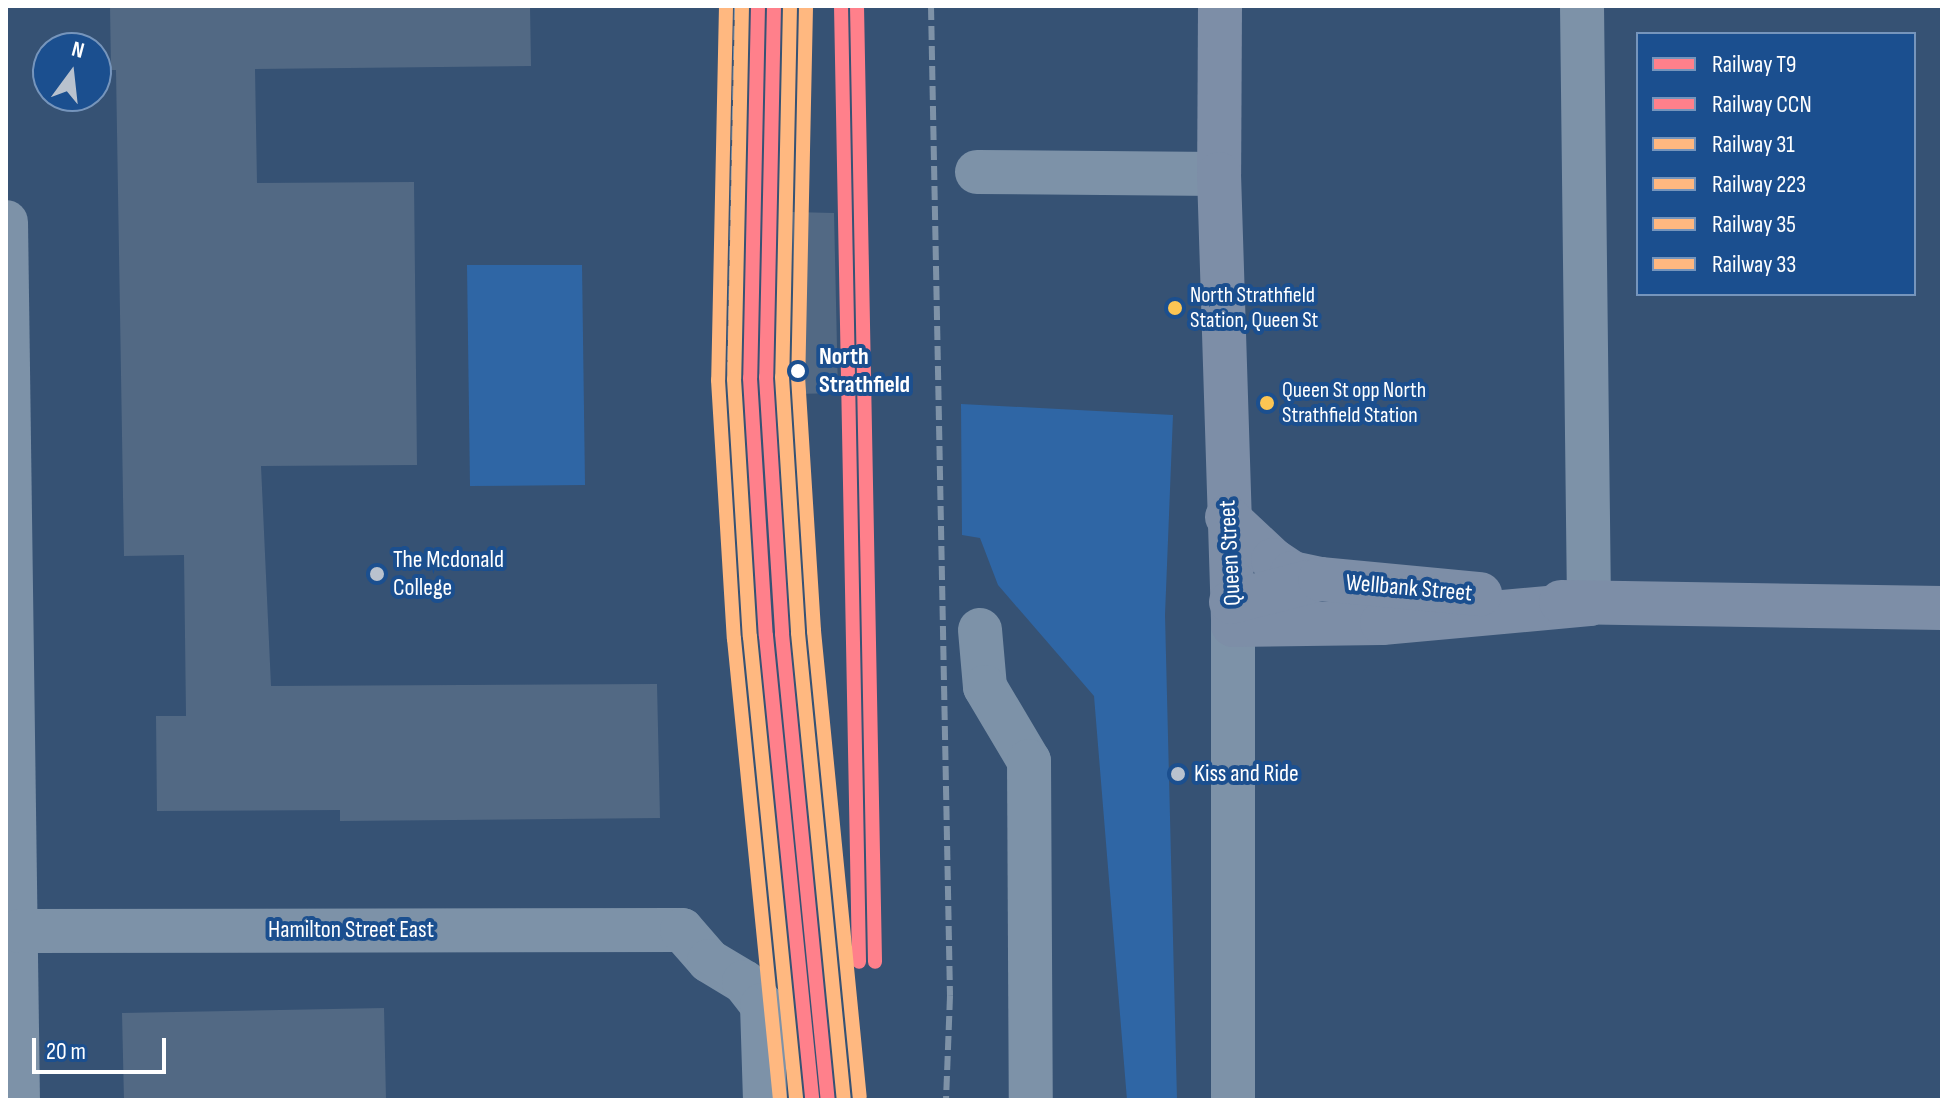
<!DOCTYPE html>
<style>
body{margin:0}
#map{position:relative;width:1948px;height:1106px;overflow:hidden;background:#365274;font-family:"Sofia Sans Condensed",sans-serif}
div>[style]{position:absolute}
.green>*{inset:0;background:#2f66a5}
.building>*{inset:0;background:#526984}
.minor>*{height:44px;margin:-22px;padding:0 22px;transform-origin:22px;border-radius:22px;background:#7d92a8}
.major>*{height:44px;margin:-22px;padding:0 22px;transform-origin:22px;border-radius:22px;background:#7d8ea7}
.rail>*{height:6px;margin-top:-3px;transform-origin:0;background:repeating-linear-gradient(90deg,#7e92a7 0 14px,transparent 0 20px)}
.rail-1>*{height:14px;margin:-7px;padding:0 7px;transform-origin:7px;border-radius:7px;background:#ff808b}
.rail-2>*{height:14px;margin:-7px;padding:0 7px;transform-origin:7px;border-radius:7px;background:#ff808b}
.rail-3>*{height:14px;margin:-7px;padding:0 7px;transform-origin:7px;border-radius:7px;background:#ffb880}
.rail-4>*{height:14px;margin:-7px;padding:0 7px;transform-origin:7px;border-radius:7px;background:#ffb880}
.rail-5>*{height:14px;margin:-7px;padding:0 7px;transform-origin:7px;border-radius:7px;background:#ffb880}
.rail-6>*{height:14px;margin:-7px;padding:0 7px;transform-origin:7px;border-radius:7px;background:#ffb880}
.dots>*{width:22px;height:22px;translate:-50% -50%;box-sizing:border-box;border:4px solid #1b4f8f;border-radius:50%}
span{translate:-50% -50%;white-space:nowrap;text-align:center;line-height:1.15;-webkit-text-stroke:8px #1b4f8f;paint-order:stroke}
.bus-label{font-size:22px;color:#fff}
.left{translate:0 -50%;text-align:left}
.stop-label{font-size:24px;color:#fff;font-weight:700}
.street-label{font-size:24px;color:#fff}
.poi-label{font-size:24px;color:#fff}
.frame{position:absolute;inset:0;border:8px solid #fff;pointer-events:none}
.legend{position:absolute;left:1636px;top:32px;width:280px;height:264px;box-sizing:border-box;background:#1b4f8f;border:2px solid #7695bc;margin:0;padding:10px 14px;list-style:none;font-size:24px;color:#fff}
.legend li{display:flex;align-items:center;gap:16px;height:40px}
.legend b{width:40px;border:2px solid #7695bc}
.north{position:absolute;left:32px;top:32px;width:80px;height:80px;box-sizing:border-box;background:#1b4f8f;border:2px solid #7695bc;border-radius:50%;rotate:15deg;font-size:22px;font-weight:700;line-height:32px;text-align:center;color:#fff}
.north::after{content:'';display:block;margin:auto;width:28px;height:36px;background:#b9c2ce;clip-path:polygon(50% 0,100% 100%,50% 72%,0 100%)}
.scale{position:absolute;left:32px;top:1038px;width:134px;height:36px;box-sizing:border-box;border:4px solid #fff;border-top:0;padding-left:10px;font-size:24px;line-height:28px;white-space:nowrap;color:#fff;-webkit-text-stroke:6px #1b4f8f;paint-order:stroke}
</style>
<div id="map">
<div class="green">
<i style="clip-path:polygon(467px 265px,582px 265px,585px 485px,470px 486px)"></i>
<i style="clip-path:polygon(961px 404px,1173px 415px,1165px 615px,1177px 1100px,1127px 1100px,1094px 696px,998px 585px,980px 538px,962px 535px)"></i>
</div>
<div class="building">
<i style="clip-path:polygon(110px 6px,530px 6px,531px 66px,255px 69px,257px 183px,414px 182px,417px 465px,261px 466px,271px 686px,657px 684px,660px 818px,340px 821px,340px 810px,157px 811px,156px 716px,186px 716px,184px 555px,124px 556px,116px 70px,111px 70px)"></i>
<i style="clip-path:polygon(792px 212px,834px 213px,838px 393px,796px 394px)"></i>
<i style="clip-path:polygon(384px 1008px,386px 1100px,124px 1100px,122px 1013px)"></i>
</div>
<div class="minor">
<i style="left:1582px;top:6px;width:598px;rotate:89.33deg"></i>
<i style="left:977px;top:172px;width:242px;rotate:0.5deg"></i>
<i style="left:6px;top:222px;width:878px;rotate:89.22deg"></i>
<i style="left:1233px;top:625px;width:475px;rotate:90deg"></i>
<i style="left:980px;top:630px;width:57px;rotate:85deg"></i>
<i style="left:985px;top:687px;width:86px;rotate:59.3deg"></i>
<i style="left:1029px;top:761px;width:339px;rotate:89.7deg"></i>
<i style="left:19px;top:931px;width:663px;rotate:-0.09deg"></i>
<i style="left:682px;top:930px;width:41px;rotate:48.9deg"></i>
<i style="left:709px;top:961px;width:41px;rotate:31deg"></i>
<i style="left:744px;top:982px;width:29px;rotate:52deg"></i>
<i style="left:762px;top:1005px;width:95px;rotate:88.2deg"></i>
</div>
<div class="major">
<i style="left:1220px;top:6px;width:168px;rotate:90.3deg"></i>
<i style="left:1219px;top:174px;width:451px;rotate:88.2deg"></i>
<i style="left:1233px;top:625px;width:149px;rotate:-0.8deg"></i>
<i style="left:1382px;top:623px;width:208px;rotate:-5.2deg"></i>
<i style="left:1227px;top:517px;width:63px;rotate:43.1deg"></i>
<i style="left:1273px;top:560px;width:23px;rotate:34deg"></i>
<i style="left:1292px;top:573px;width:29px;rotate:12deg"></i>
<i style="left:1231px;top:602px;width:92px;rotate:-14.5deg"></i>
<i style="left:1320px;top:579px;width:161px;rotate:5.4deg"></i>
<i style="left:1561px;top:602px;width:381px;rotate:0.9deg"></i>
</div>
<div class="rail">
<i style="left:737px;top:6px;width:356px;rotate:91.1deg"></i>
<i style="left:730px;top:362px;width:234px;rotate:86.6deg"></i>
<i style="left:744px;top:596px;width:507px;rotate:84.22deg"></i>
<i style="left:931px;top:6px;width:990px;rotate:88.9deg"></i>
<i style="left:950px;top:996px;width:104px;rotate:92.2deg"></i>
</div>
<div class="rail-1">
<i style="left:774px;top:6px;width:371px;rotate:91.2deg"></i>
<i style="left:766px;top:377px;width:257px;rotate:86.4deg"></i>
<i style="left:782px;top:634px;width:468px;rotate:84.4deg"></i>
<i style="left:857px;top:6px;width:956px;rotate:88.92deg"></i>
</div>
<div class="rail-2">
<i style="left:758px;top:6px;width:372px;rotate:91.2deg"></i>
<i style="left:750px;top:378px;width:258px;rotate:86.5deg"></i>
<i style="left:766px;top:636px;width:466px;rotate:84.3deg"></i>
<i style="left:841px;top:6px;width:956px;rotate:88.92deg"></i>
</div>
<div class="rail-3">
<i style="left:790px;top:6px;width:371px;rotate:91.2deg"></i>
<i style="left:782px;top:377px;width:256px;rotate:86.4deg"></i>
<i style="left:798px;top:633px;width:467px;rotate:84.4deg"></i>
</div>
<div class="rail-4">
<i style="left:742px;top:6px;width:373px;rotate:91.2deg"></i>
<i style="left:734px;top:379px;width:258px;rotate:86.5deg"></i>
<i style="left:750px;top:637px;width:465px;rotate:84.3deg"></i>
</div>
<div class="rail-5">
<i style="left:806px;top:7px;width:369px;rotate:91.2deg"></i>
<i style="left:798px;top:376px;width:256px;rotate:86.4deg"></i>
<i style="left:814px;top:631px;width:468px;rotate:84.4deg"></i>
</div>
<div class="rail-6">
<i style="left:726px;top:6px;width:374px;rotate:91.2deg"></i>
<i style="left:718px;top:380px;width:259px;rotate:86.5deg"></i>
<i style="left:734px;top:639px;width:463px;rotate:84.3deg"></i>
</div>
<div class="dots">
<i style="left:1175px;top:308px;background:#fcc553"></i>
<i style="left:798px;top:371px;background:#fff"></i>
<i style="left:1267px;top:403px;background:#fcc553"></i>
<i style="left:377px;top:574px;background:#b9c2ce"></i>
<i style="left:1178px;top:774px;background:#b9c2ce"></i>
</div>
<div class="bus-label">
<span class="left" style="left:1190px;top:308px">North Strathfield<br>Station, Queen St</span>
<span class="left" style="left:1282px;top:403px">Queen St opp North<br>Strathfield Station</span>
</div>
<div class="stop-label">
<span class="left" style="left:819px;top:371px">North<br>Strathfield</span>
</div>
<div class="street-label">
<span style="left:1230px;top:553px;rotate:-93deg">Queen Street</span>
<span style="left:1409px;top:588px;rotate:5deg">Wellbank Street</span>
<span style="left:351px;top:930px">Hamilton Street East</span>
</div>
<div class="poi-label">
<span class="left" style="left:393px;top:574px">The Mcdonald<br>College</span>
<span class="left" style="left:1194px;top:774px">Kiss and Ride</span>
</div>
<div class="frame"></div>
<ul class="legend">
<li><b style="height:10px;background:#ff808b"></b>Railway T9</li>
<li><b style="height:10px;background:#ff808b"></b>Railway CCN</li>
<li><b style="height:10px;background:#ffb880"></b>Railway 31</li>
<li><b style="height:10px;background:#ffb880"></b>Railway 223</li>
<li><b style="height:10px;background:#ffb880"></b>Railway 35</li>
<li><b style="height:10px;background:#ffb880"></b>Railway 33</li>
</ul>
<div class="north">N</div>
<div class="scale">20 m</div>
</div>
